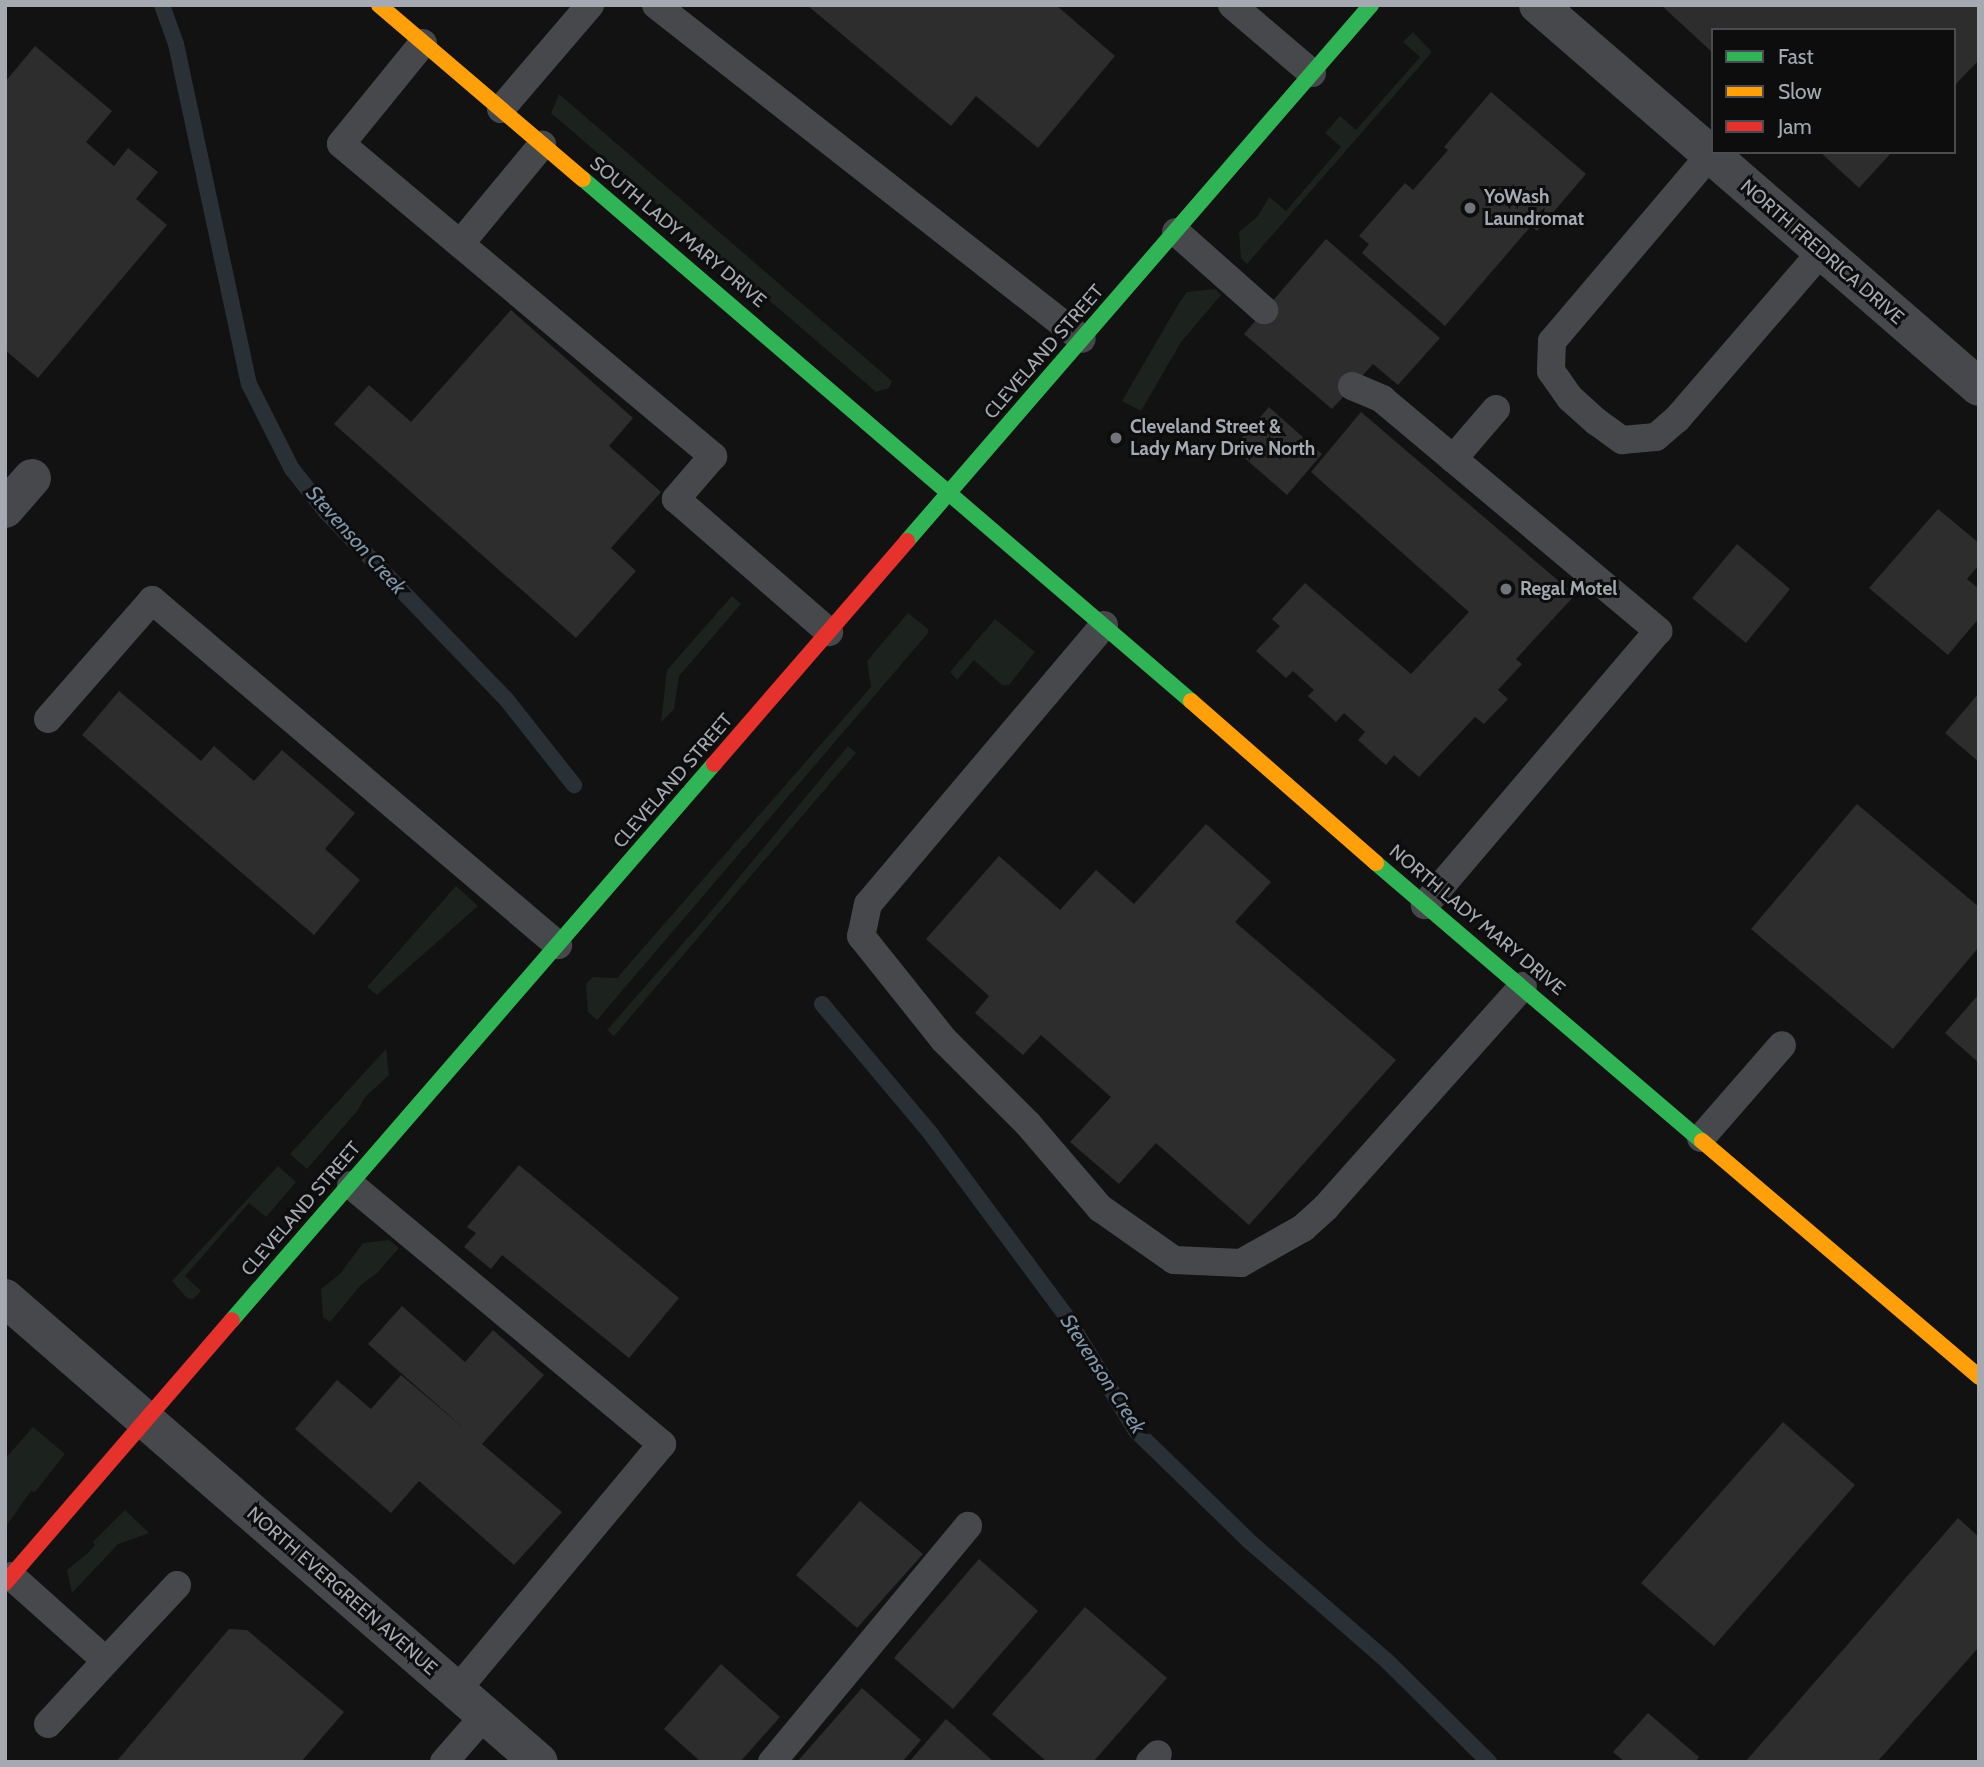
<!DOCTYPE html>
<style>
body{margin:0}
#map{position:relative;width:1984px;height:1767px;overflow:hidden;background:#121213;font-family:Cabin,sans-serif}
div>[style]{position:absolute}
.green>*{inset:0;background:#1c221d}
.stream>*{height:16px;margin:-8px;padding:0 8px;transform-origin:8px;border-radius:8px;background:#2a3136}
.building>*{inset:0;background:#2d2d2e}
.lane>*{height:28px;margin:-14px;padding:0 14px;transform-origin:14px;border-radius:14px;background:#46484b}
.street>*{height:38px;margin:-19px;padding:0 19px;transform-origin:19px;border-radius:19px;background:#46484b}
.fast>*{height:16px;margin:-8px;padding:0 8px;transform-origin:8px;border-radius:8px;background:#30b455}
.slow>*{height:16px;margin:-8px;padding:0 8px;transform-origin:8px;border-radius:8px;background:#ff9f0a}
.jam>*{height:16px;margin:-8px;padding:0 8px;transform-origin:8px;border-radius:8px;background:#e5322d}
.dots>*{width:19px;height:19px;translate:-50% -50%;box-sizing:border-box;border:4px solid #0d0d0e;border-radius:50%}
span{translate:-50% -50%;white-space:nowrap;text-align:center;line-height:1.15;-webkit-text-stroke:6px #0d0d0e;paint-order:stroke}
.poi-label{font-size:19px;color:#a4a9b2;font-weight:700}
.left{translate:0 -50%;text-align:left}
.street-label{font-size:19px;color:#a4a9b2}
.water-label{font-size:21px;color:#7e97aa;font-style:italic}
.frame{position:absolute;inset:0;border:7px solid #a4a9b2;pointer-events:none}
.legend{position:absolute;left:1711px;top:28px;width:245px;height:126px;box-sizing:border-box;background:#0d0d0e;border:2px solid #494b50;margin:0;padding:9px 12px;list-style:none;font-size:21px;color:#a4a9b2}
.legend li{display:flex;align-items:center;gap:14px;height:35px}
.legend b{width:35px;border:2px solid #494b50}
</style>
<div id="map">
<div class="green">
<i style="clip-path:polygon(1413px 32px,1432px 52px,1247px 264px,1241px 258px,1239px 232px,1258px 216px,1269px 197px,1286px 211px,1341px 147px,1325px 133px,1340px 116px,1356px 130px,1420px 57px,1403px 42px)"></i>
<i style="clip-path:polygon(559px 94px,892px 381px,889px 388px,876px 392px,551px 113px)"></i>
<i style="clip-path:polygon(1215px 289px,1221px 295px,1181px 342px,1141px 411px,1122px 401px,1179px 303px,1187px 292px)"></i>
<i style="clip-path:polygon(732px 596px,741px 604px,679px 676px,674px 709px,661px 722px,667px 670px)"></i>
<i style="clip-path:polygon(908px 613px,928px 629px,928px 633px,597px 1020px,588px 1012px,586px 984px,593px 977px,617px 978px,871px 687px,867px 661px)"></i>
<i style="clip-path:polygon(995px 619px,1035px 652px,1009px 685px,1002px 685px,974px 660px,957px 680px,950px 672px)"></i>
<i style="clip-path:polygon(848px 746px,856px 753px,614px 1036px,607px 1030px,707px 916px)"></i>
<i style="clip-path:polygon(456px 886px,478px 906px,377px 995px,367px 987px)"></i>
<i style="clip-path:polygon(386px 1049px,389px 1075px,365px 1097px,358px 1110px,307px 1169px,290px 1154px)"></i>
<i style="clip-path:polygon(278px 1166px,296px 1182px,266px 1217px,249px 1203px,185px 1276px,201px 1291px,193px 1299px,187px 1298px,172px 1281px)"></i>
<i style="clip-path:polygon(389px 1240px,399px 1248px,377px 1273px,361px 1285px,330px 1322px,323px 1317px,321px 1289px,340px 1274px,363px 1243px)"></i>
<i style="clip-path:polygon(33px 1427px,65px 1454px,35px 1492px,31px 1491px,5px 1528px,5px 1459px)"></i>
<i style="clip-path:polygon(125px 1510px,149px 1533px,118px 1544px,72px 1593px,67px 1570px,88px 1553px,95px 1545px,93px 1542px)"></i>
</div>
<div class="stream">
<i style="left:162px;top:5px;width:41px;rotate:70.3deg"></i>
<i style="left:176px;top:44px;width:348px;rotate:77.9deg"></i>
<i style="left:249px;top:384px;width:95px;rotate:63.2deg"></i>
<i style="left:292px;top:469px;width:55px;rotate:51.7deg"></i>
<i style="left:326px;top:512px;width:260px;rotate:46.1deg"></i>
<i style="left:506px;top:699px;width:110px;rotate:51.7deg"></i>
<i style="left:822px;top:1004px;width:170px;rotate:50deg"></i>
<i style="left:931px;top:1134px;width:223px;rotate:53.4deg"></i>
<i style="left:1064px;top:1313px;width:138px;rotate:58.6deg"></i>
<i style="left:1136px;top:1431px;width:158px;rotate:44.2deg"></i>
<i style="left:1249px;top:1541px;width:181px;rotate:41deg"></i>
<i style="left:1386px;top:1660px;width:145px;rotate:44.7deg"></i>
</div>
<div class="building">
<i style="clip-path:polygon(807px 5px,1056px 5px,1115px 56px,1038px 148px,976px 96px,951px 126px)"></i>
<i style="clip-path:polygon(1661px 5px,1979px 5px,1979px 60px,1954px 86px,1954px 30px,1713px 30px,1713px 53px)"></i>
<i style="clip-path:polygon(35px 46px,112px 111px,86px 142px,114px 166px,128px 148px,158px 172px,136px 199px,167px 225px,38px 378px,5px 350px,5px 82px)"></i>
<i style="clip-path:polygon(1491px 92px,1586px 174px,1537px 231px,1531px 226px,1445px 326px,1362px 253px,1369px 244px,1359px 236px,1405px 183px,1413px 190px,1448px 150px,1444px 147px)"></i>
<i style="clip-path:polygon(1820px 152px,1892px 152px,1859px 188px)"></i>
<i style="clip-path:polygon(1326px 239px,1440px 338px,1398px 385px,1373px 364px,1332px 409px,1244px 334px)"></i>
<i style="clip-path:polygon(511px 310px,633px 418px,609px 446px,661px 492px,611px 548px,636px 571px,576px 638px,334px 424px,369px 385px,411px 422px)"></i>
<i style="clip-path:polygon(1269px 407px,1322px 454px,1287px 495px,1233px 448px)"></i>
<i style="clip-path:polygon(1361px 412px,1575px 595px,1516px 659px,1522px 664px,1498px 690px,1508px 699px,1484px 724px,1475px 717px,1419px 777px,1394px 755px,1386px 765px,1358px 740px,1365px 732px,1344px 713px,1336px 722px,1308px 696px,1314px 690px,1293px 671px,1286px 678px,1256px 651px,1280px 626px,1272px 619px,1305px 583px,1411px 674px,1469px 612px,1311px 472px)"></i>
<i style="clip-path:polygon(1938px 509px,1979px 543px,1979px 565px,1967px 579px,1979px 589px,1979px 618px,1948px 655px,1869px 588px)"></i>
<i style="clip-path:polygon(1737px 544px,1790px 589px,1746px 643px,1692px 598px)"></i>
<i style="clip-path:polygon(119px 691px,201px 761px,214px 746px,254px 781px,282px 750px,355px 813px,325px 849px,360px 880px,314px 935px,82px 735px)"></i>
<i style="clip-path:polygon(1979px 693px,1979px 762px,1945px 733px)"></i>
<i style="clip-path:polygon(1857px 804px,1979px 907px,1979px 947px,1893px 1049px,1751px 929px)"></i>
<i style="clip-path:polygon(1206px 824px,1271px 882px,1235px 922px,1396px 1060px,1249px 1225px,1156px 1143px,1119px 1184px,1070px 1142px,1111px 1097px,1041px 1035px,1023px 1055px,975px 1013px,989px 996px,926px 939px,999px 856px,1060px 910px,1096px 870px,1134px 904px)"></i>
<i style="clip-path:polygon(1979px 994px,1979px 1063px,1945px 1033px)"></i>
<i style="clip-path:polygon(519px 1165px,679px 1298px,629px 1358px,502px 1255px,491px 1269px,464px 1247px,476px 1233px,467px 1227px)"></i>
<i style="clip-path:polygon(402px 1306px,465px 1362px,493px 1330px,544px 1375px,482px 1444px,562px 1512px,514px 1565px,419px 1481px,391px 1513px,295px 1429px,337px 1380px,371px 1409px,401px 1375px,466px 1430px,368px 1344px)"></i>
<i style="clip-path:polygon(1783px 1422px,1855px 1485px,1714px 1646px,1641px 1583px)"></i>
<i style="clip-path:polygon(860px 1501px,923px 1554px,857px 1628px,796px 1575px)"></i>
<i style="clip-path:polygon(1958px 1518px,1979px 1537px,1979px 1647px,1877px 1762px,1745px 1762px)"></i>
<i style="clip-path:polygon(979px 1559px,1038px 1611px,953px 1709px,894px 1658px)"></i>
<i style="clip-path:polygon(1085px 1607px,1167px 1678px,1093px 1762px,1047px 1762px,992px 1714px)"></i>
<i style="clip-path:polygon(229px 1629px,247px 1630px,344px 1712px,301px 1762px,116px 1762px)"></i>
<i style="clip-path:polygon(721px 1664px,780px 1717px,740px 1762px,701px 1762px,664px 1729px)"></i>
<i style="clip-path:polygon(862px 1688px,921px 1740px,902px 1762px,797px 1762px)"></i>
<i style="clip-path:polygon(1648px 1713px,1699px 1757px,1695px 1762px,1625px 1762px,1613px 1752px)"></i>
<i style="clip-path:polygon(946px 1719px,994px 1762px,909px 1762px)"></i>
</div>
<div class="lane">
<i style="left:656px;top:5px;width:541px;rotate:38.1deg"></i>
<i style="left:1232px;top:5px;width:105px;rotate:40.4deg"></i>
<i style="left:423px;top:43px;width:130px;rotate:129.1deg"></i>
<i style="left:341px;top:144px;width:486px;rotate:40deg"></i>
<i style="left:713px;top:456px;width:57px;rotate:130.7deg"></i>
<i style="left:676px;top:499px;width:203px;rotate:41deg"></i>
<i style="left:501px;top:109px;width:137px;rotate:-49.4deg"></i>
<i style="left:1710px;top:155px;width:244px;rotate:130.3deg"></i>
<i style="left:1552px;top:341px;width:30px;rotate:92deg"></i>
<i style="left:1551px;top:371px;width:33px;rotate:55deg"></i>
<i style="left:1570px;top:398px;width:36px;rotate:42deg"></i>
<i style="left:1597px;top:422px;width:31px;rotate:36deg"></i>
<i style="left:1622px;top:440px;width:34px;rotate:-5deg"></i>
<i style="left:1656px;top:437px;width:28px;rotate:-41deg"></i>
<i style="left:1677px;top:419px;width:221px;rotate:-49.2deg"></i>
<i style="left:1176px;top:232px;width:118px;rotate:41.6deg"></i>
<i style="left:460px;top:244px;width:129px;rotate:-50.4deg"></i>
<i style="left:1352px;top:386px;width:33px;rotate:23deg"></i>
<i style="left:1382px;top:399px;width:361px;rotate:40deg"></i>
<i style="left:1658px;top:631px;width:360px;rotate:130.4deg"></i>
<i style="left:1453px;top:459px;width:66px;rotate:-49.3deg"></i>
<i style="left:1104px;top:625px;width:365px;rotate:130.2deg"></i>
<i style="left:868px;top:904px;width:33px;rotate:102deg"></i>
<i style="left:861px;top:936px;width:133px;rotate:51.4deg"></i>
<i style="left:944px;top:1040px;width:119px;rotate:45deg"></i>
<i style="left:1028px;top:1124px;width:111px;rotate:49.4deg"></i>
<i style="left:1100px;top:1208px;width:90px;rotate:35.1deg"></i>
<i style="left:1174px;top:1260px;width:67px;rotate:2.6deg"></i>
<i style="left:1241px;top:1263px;width:71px;rotate:-29.4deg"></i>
<i style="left:1303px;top:1228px;width:31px;rotate:-42deg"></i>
<i style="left:1326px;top:1207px;width:296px;rotate:-48.3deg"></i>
<i style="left:48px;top:719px;width:158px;rotate:-48.8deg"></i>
<i style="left:152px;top:600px;width:533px;rotate:40.36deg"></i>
<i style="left:1701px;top:1138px;width:123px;rotate:-48.9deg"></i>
<i style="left:351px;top:1185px;width:405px;rotate:39.8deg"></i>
<i style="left:662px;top:1444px;width:322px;rotate:129.8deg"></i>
<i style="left:11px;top:1576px;width:127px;rotate:41.8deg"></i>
<i style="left:106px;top:1661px;width:104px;rotate:-46.9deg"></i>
<i style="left:48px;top:1724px;width:86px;rotate:-47.4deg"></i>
<i style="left:444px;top:1762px;width:62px;rotate:-48.9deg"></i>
<i style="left:772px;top:1762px;width:307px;rotate:-50.3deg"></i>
<i style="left:1150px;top:1762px;width:11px;rotate:-45deg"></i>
</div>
<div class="street">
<i style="left:1538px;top:5px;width:583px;rotate:40.9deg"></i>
<i style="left:5px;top:509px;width:41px;rotate:-48.9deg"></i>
<i style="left:5px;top:1298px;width:707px;rotate:40.99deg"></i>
</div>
<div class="fast">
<i style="left:583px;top:179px;width:801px;rotate:40.65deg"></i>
<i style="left:907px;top:541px;width:709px;rotate:-49.12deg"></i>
<i style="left:1376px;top:863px;width:428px;rotate:40.5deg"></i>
<i style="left:232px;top:1320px;width:736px;rotate:-49.08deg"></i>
</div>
<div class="slow">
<i style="left:379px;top:5px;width:268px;rotate:40.5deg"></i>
<i style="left:1191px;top:701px;width:246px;rotate:41.2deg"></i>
<i style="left:1702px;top:1141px;width:364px;rotate:40.4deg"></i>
</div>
<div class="jam">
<i style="left:714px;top:764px;width:295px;rotate:-49.1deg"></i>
<i style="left:5px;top:1583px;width:347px;rotate:-49.2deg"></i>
</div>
<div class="dots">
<i style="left:1470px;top:208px;background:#71747a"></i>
<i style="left:1116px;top:438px;background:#71747a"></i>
<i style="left:1506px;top:589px;background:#71747a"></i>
</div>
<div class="poi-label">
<span class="left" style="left:1484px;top:208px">YoWash<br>Laundromat</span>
<span class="left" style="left:1130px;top:438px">Cleveland Street &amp;<br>Lady Mary Drive North</span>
<span class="left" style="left:1520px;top:589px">Regal Motel</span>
</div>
<div class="street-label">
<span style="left:678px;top:232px;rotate:40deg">SOUTH LADY MARY DRIVE</span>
<span style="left:1822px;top:252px;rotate:41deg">NORTH FREDRICA DRIVE</span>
<span style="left:1044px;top:352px;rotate:-49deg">CLEVELAND STREET</span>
<span style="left:673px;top:781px;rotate:-49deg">CLEVELAND STREET</span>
<span style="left:1477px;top:920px;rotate:40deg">NORTH LADY MARY DRIVE</span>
<span style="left:301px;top:1209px;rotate:-49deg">CLEVELAND STREET</span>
<span style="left:342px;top:1591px;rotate:41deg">NORTH EVERGREEN AVENUE</span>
</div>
<div class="water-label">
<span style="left:356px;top:540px;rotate:48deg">Stevenson Creek</span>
<span style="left:1103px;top:1374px;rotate:57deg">Stevenson Creek</span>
</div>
<div class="frame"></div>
<ul class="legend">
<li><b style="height:9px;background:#30b455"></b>Fast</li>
<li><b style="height:9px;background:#ff9f0a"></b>Slow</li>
<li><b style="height:9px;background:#e5322d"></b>Jam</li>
</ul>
</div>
